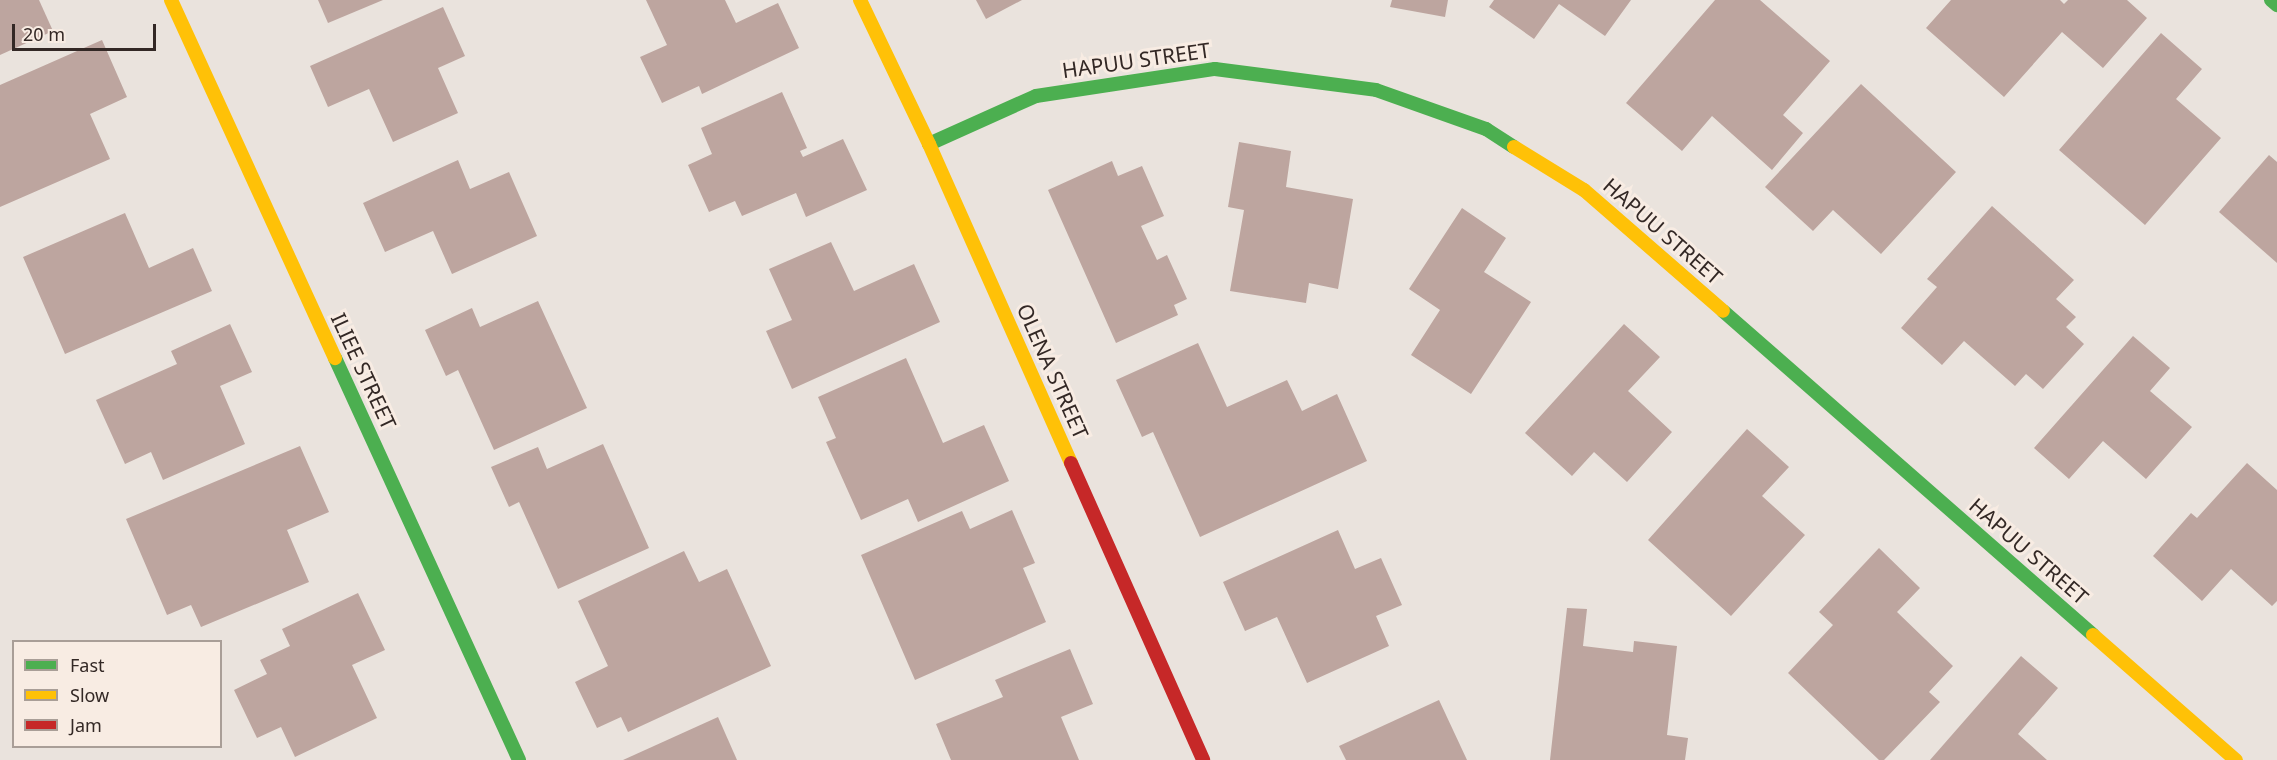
<!DOCTYPE html>
<style>
body{margin:0}
#map{position:relative;width:2277px;height:760px;overflow:hidden;background:#eae3dd;font-family:"Noto Sans",sans-serif}
div>[style]{position:absolute}
.building>*{inset:0;background:#bda59f}
.fast>*{height:14px;margin:-7px;padding:0 7px;transform-origin:7px;border-radius:7px;background:#4caf50}
.slow>*{height:14px;margin:-7px;padding:0 7px;transform-origin:7px;border-radius:7px;background:#ffc107}
.jam>*{height:14px;margin:-7px;padding:0 7px;transform-origin:7px;border-radius:7px;background:#c62828}
span{translate:-50% -50%;white-space:nowrap;text-align:center;line-height:1.15;-webkit-text-stroke:6px #f8ece3;paint-order:stroke}
.street-label{font-size:21px;color:#332825}
.legend{position:absolute;left:12px;top:640px;width:210px;height:108px;box-sizing:border-box;background:#f8ece3;border:2px solid #a99e97;margin:0;padding:8px 10px;list-style:none;font-size:18px;color:#332825}
.legend li{display:flex;align-items:center;gap:12px;height:30px}
.legend b{width:30px;border:2px solid #a99e97}
.scale{position:absolute;left:12px;top:24px;width:144px;height:27px;box-sizing:border-box;border:3px solid #332825;border-top:0;padding-left:8px;font-size:18px;line-height:21px;white-space:nowrap;color:#332825;-webkit-text-stroke:4px #f8ece3;paint-order:stroke}
</style>
<div id="map">
<div class="building">
<i style="clip-path:polygon(0 0,39px 0,53px 31px,0 55px)"></i>
<i style="clip-path:polygon(318px 0,383px 0,328px 23px)"></i>
<i style="clip-path:polygon(646px 0,725px 0,736px 23px,778px 3px,799px 48px,702px 94px,699px 86px,662px 103px,640px 57px,667px 45px)"></i>
<i style="clip-path:polygon(976px 0,1022px 0,986px 19px)"></i>
<i style="clip-path:polygon(1392px 0,1448px 0,1445px 17px,1390px 7px)"></i>
<i style="clip-path:polygon(1494px 0,1631px 0,1605px 36px,1559px 4px,1534px 39px,1489px 7px)"></i>
<i style="clip-path:polygon(1715px 0,1760px 0,1830px 61px,1783px 115px,1803px 133px,1772px 170px,1712px 116px,1682px 151px,1626px 103px)"></i>
<i style="clip-path:polygon(1951px 0,2060px 0,2064px 4px,2068px 0,2127px 0,2147px 18px,2103px 68px,2062px 32px,2004px 97px,1926px 28px)"></i>
<i style="clip-path:polygon(443px 7px,465px 56px,438px 68px,458px 113px,393px 142px,369px 89px,328px 107px,310px 66px)"></i>
<i style="clip-path:polygon(2161px 33px,2202px 69px,2176px 99px,2221px 138px,2145px 225px,2059px 150px)"></i>
<i style="clip-path:polygon(102px 40px,127px 97px,90px 114px,110px 159px,0 207px,0 85px)"></i>
<i style="clip-path:polygon(1861px 84px,1956px 172px,1881px 254px,1833px 210px,1813px 231px,1765px 187px)"></i>
<i style="clip-path:polygon(782px 92px,807px 148px,800px 151px,803px 157px,843px 139px,867px 190px,806px 217px,796px 193px,742px 216px,735px 201px,709px 212px,688px 165px,712px 154px,701px 128px)"></i>
<i style="clip-path:polygon(1239px 142px,1291px 151px,1286px 187px,1353px 199px,1338px 289px,1309px 283px,1306px 303px,1230px 291px,1244px 210px,1228px 207px)"></i>
<i style="clip-path:polygon(2269px 155px,2277px 162px,2277px 263px,2219px 212px)"></i>
<i style="clip-path:polygon(458px 160px,470px 189px,509px 172px,537px 236px,452px 274px,433px 231px,385px 252px,363px 203px)"></i>
<i style="clip-path:polygon(1112px 161px,1118px 176px,1142px 166px,1164px 216px,1141px 226px,1157px 260px,1167px 255px,1187px 299px,1174px 305px,1178px 315px,1116px 343px,1048px 190px)"></i>
<i style="clip-path:polygon(1992px 206px,2074px 280px,2056px 299px,2076px 317px,2066px 327px,2084px 344px,2043px 389px,2026px 374px,2015px 386px,1964px 341px,1942px 365px,1901px 328px,1937px 287px,1927px 279px)"></i>
<i style="clip-path:polygon(1462px 208px,1506px 238px,1484px 272px,1531px 302px,1471px 394px,1411px 355px,1440px 310px,1409px 289px)"></i>
<i style="clip-path:polygon(125px 213px,149px 268px,193px 248px,212px 291px,65px 354px,23px 257px)"></i>
<i style="clip-path:polygon(831px 242px,854px 291px,914px 264px,940px 322px,792px 389px,766px 331px,792px 320px,769px 269px)"></i>
<i style="clip-path:polygon(538px 301px,587px 408px,494px 450px,458px 370px,446px 376px,425px 330px,472px 308px,480px 327px)"></i>
<i style="clip-path:polygon(230px 324px,252px 372px,220px 386px,245px 444px,163px 480px,151px 452px,125px 464px,96px 400px,177px 364px,171px 351px)"></i>
<i style="clip-path:polygon(1624px 324px,1660px 357px,1628px 391px,1672px 432px,1627px 482px,1594px 452px,1572px 476px,1525px 433px)"></i>
<i style="clip-path:polygon(2133px 336px,2170px 368px,2150px 391px,2192px 427px,2146px 479px,2103px 441px,2069px 479px,2034px 448px)"></i>
<i style="clip-path:polygon(1198px 343px,1227px 407px,1287px 380px,1302px 411px,1337px 394px,1367px 461px,1200px 537px,1153px 432px,1142px 437px,1116px 380px)"></i>
<i style="clip-path:polygon(906px 358px,943px 443px,984px 425px,1009px 481px,918px 522px,908px 499px,861px 520px,826px 442px,836px 438px,818px 397px)"></i>
<i style="clip-path:polygon(1747px 429px,1789px 467px,1762px 496px,1805px 535px,1731px 616px,1648px 540px)"></i>
<i style="clip-path:polygon(603px 444px,649px 548px,558px 589px,519px 502px,509px 507px,491px 467px,538px 447px,547px 469px)"></i>
<i style="clip-path:polygon(300px 446px,329px 512px,287px 530px,309px 582px,201px 627px,191px 605px,167px 615px,126px 519px)"></i>
<i style="clip-path:polygon(2247px 463px,2277px 490px,2277px 601px,2272px 606px,2231px 569px,2202px 601px,2153px 556px,2191px 513px,2197px 518px)"></i>
<i style="clip-path:polygon(1012px 510px,1035px 563px,1023px 568px,1046px 622px,915px 680px,861px 555px,962px 511px,970px 529px)"></i>
<i style="clip-path:polygon(1338px 530px,1355px 569px,1381px 558px,1402px 605px,1376px 616px,1389px 646px,1307px 683px,1277px 617px,1245px 631px,1223px 582px)"></i>
<i style="clip-path:polygon(1879px 548px,1920px 588px,1897px 612px,1953px 666px,1929px 692px,1940px 702px,1884px 760px,1879px 760px,1788px 673px,1833px 625px,1819px 612px)"></i>
<i style="clip-path:polygon(684px 551px,699px 582px,727px 569px,771px 666px,628px 732px,621px 717px,597px 728px,575px 682px,608px 666px,578px 601px)"></i>
<i style="clip-path:polygon(358px 593px,385px 650px,352px 665px,377px 718px,295px 757px,281px 727px,257px 738px,234px 690px,267px 674px,260px 660px,290px 646px,282px 629px)"></i>
<i style="clip-path:polygon(1567px 608px,1587px 609px,1583px 646px,1633px 652px,1634px 641px,1677px 646px,1667px 735px,1688px 738px,1685px 760px,1550px 760px)"></i>
<i style="clip-path:polygon(1070px 649px,1093px 704px,1061px 717px,1079px 760px,951px 760px,936px 724px,1003px 697px,995px 680px)"></i>
<i style="clip-path:polygon(2021px 656px,2058px 688px,2018px 734px,2047px 760px,1930px 760px)"></i>
<i style="clip-path:polygon(1439px 700px,1467px 760px,1346px 760px,1339px 746px)"></i>
<i style="clip-path:polygon(718px 717px,737px 760px,623px 760px)"></i>
</div>
<div class="fast">
<i style="left:2271px;top:0;width:8px;rotate:40deg"></i>
<i style="left:929px;top:144px;width:117px;rotate:-24.2deg"></i>
<i style="left:1036px;top:96px;width:181px;rotate:-8.6deg"></i>
<i style="left:1215px;top:69px;width:162px;rotate:7.4deg"></i>
<i style="left:1376px;top:90px;width:117px;rotate:19.5deg"></i>
<i style="left:1486px;top:129px;width:33px;rotate:33deg"></i>
<i style="left:1723px;top:311px;width:492px;rotate:41.2deg"></i>
<i style="left:335px;top:358px;width:442px;rotate:65.4deg"></i>
</div>
<div class="slow">
<i style="left:171px;top:0;width:394px;rotate:65.4deg"></i>
<i style="left:860px;top:0;width:160px;rotate:64.4deg"></i>
<i style="left:929px;top:144px;width:349px;rotate:66deg"></i>
<i style="left:1514px;top:147px;width:82px;rotate:31.6deg"></i>
<i style="left:1584px;top:190px;width:184px;rotate:41deg"></i>
<i style="left:2093px;top:635px;width:190px;rotate:41.2deg"></i>
</div>
<div class="jam">
<i style="left:1071px;top:463px;width:325px;rotate:66deg"></i>
</div>
<div class="street-label">
<span style="left:1136px;top:60px;rotate:-8deg">HAPUU STREET</span>
<span style="left:1663px;top:231px;rotate:41deg">HAPUU STREET</span>
<span style="left:364px;top:371px;rotate:65deg">ILIEE STREET</span>
<span style="left:1053px;top:371px;rotate:66deg">OLENA STREET</span>
<span style="left:2029px;top:551px;rotate:41deg">HAPUU STREET</span>
</div>
<ul class="legend">
<li><b style="height:8px;background:#4caf50"></b>Fast</li>
<li><b style="height:8px;background:#ffc107"></b>Slow</li>
<li><b style="height:8px;background:#c62828"></b>Jam</li>
</ul>
<div class="scale">20 m</div>
</div>
